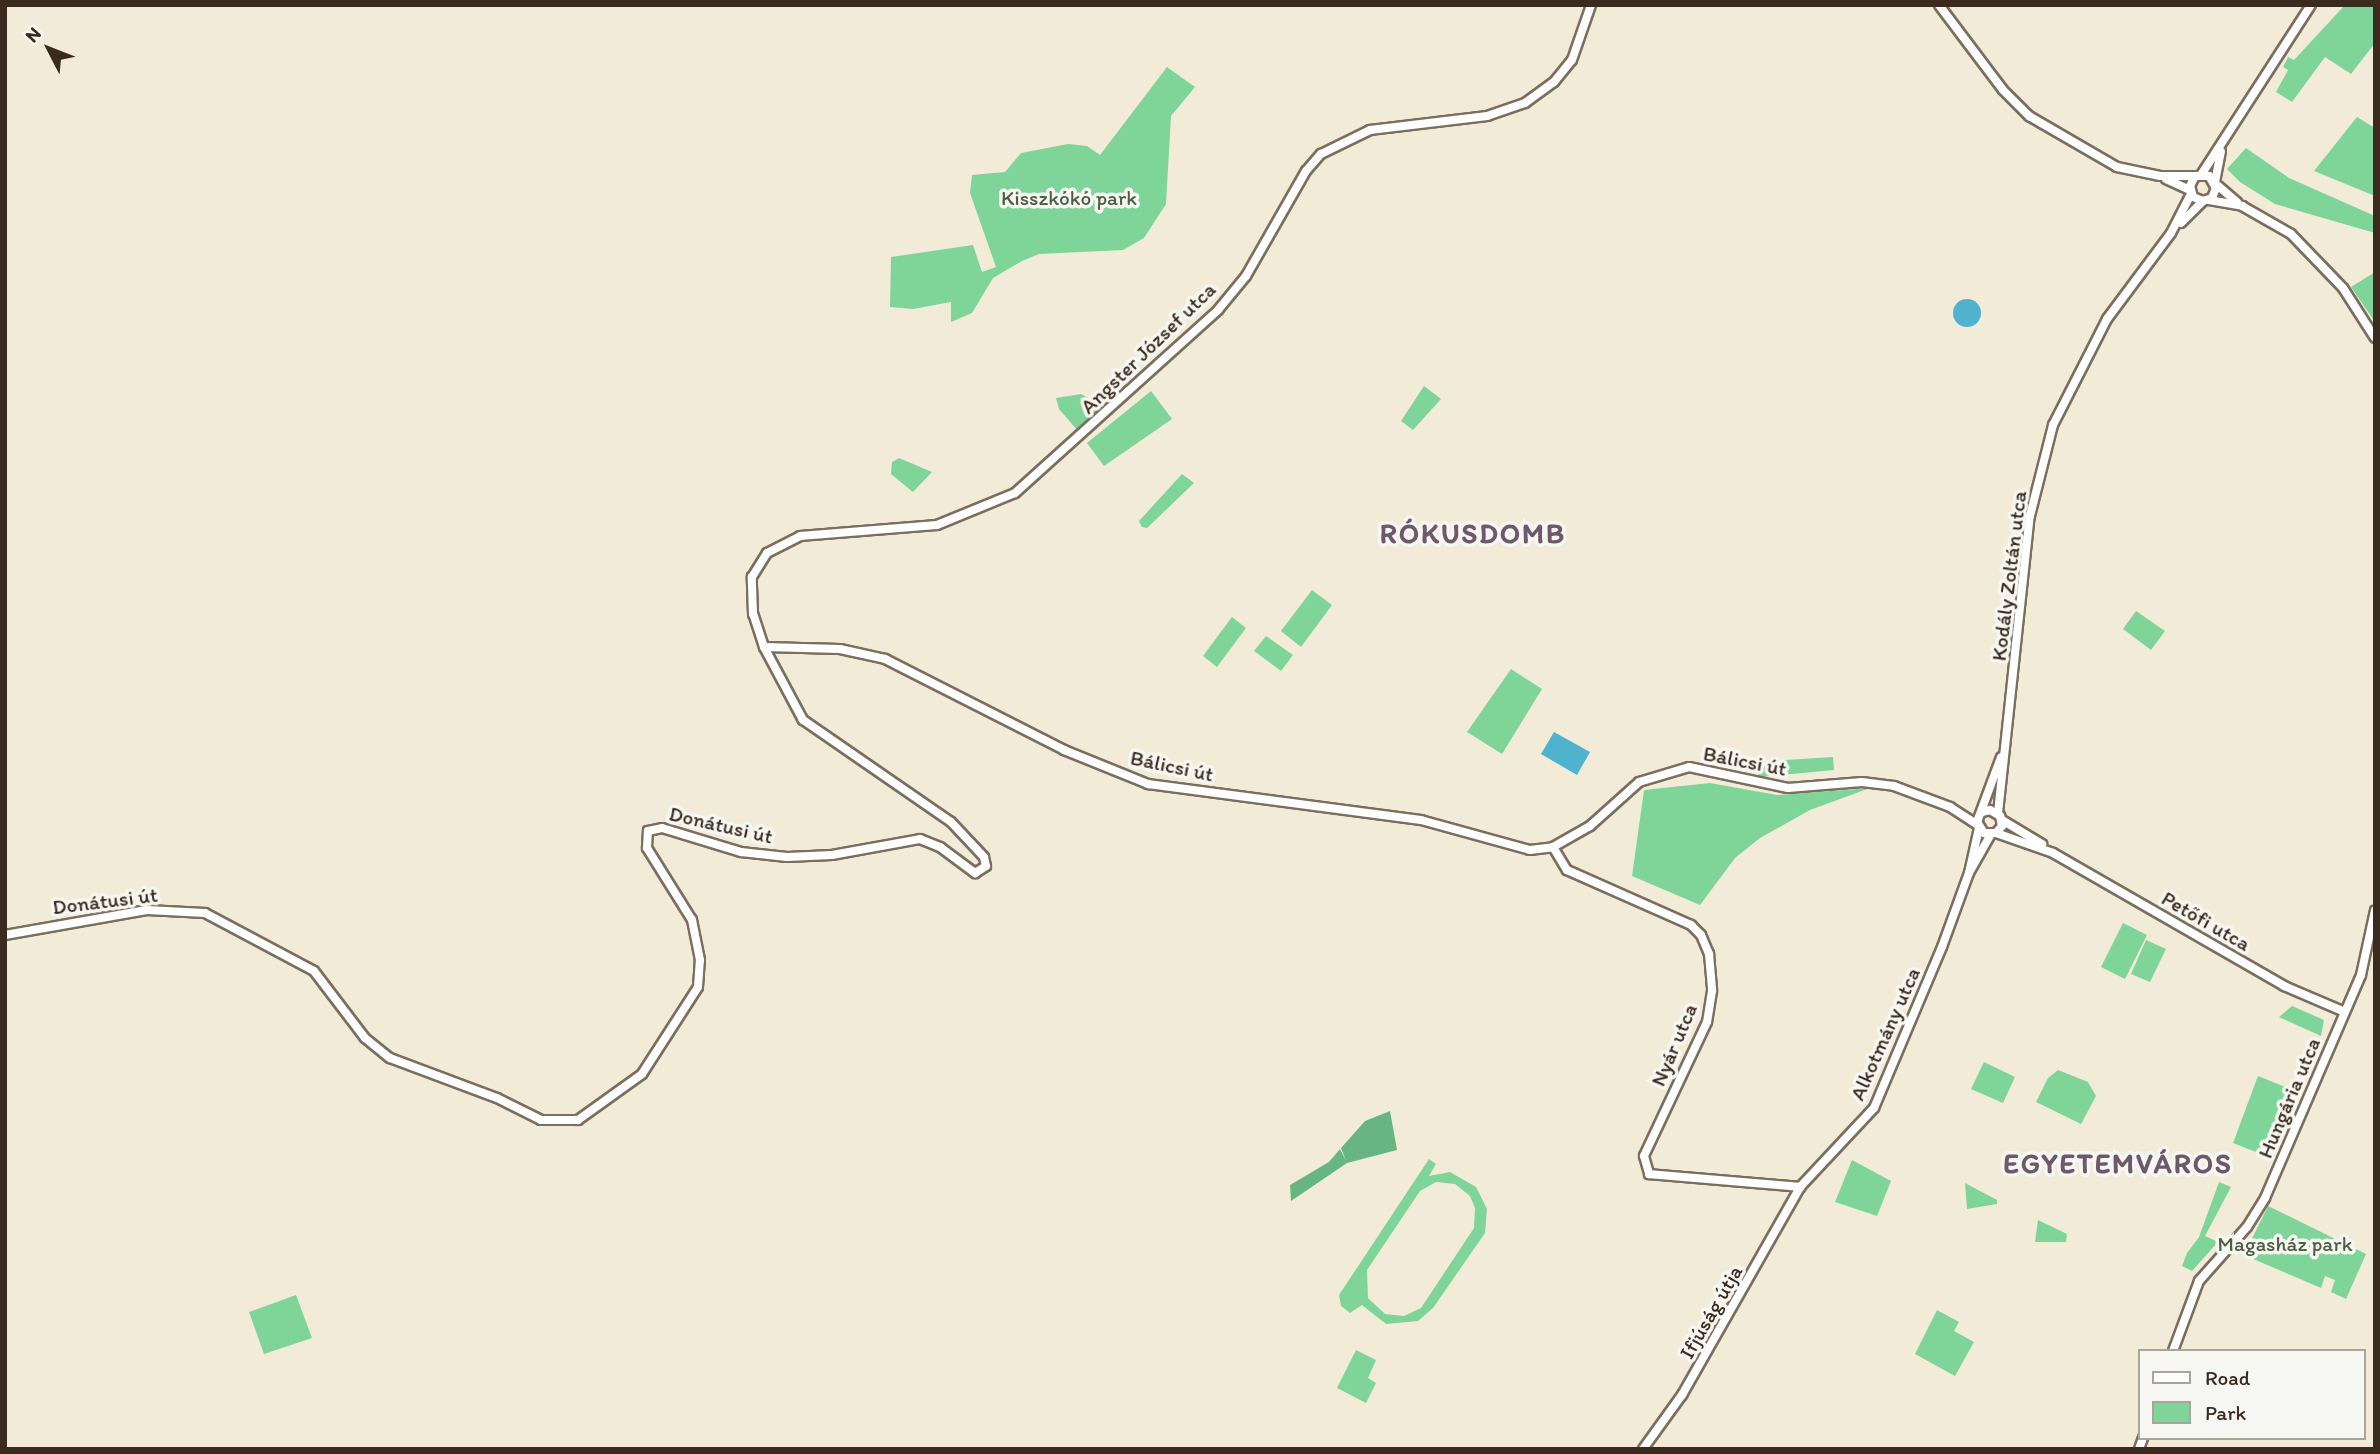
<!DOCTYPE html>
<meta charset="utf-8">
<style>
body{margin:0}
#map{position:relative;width:2380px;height:1454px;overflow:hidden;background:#f1ebd8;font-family:Itim,sans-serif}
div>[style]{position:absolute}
.green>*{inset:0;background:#7fd599}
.forest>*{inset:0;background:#67b681}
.water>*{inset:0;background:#50b3ce}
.round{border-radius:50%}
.roads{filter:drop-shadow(2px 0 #7b6e5f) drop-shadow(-2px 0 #7b6e5f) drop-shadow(0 2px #7b6e5f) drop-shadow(0 -2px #7b6e5f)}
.tertiary>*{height:8px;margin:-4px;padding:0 4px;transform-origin:4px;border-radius:4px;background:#fff}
span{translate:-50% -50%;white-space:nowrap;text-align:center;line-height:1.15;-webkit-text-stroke:7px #f6f6f2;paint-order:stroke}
.park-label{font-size:21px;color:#4f5d43}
.street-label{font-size:21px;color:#3b2a1e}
.district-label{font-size:28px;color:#6d5969;font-weight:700;letter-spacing:2px}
.frame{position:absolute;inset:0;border:7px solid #3b2a1e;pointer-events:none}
.legend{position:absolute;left:2138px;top:1349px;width:228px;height:91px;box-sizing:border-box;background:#f6f6f2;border:2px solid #aba49d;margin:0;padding:9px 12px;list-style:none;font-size:21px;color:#3b2a1e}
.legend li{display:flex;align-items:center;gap:14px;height:35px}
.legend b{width:35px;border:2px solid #aba49d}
.north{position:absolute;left:14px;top:14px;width:70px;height:70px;-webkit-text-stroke:5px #f6f6f2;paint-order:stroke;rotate:312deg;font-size:19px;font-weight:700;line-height:28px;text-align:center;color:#3b2a1e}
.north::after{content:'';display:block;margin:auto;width:24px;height:32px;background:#3b2a1e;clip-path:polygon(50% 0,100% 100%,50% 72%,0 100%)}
</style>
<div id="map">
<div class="green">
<i style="clip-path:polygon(2345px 5px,2375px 5px,2375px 43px,2351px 74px,2325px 57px,2292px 102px,2276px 92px,2288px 70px,2283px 67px,2288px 57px,2294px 60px)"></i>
<i style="clip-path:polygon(1167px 67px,1195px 87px,1171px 116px,1166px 204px,1144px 238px,1123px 250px,1039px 254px,1022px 261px,993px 278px,972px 313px,951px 322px,951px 302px,913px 309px,890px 307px,891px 257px,973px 245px,982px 272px,996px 267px,970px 193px,972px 175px,1005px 172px,1021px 153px,1068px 144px,1087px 146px,1100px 155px)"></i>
<i style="clip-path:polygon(2357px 117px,2375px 128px,2375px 196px,2314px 171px)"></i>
<i style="clip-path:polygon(2246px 148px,2289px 178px,2375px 216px,2375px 233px,2275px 204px,2240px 182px,2227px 169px)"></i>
<i style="clip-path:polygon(2375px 272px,2375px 322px,2351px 287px)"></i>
<i style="clip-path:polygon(1424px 386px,1441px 399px,1413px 430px,1401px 421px)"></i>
<i style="clip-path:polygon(1151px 391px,1172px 419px,1104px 466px,1087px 443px)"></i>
<i style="clip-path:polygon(1081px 394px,1102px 405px,1078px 431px,1059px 409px,1056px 398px)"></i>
<i style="clip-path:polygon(899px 458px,932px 472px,913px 492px,891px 474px,892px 462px)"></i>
<i style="clip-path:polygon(1182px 474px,1194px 483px,1147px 528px,1142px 527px,1139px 521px)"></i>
<i style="clip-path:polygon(1312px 590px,1332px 605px,1301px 647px,1281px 631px)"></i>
<i style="clip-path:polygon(2136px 611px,2165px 631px,2151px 650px,2123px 629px)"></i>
<i style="clip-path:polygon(1232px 617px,1246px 628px,1217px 667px,1203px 656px)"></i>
<i style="clip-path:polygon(1266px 636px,1293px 655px,1281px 671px,1254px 651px)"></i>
<i style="clip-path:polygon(1511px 669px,1542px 689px,1502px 754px,1467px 732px)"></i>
<i style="clip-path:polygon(1833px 757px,1834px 770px,1759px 777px,1755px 762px)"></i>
<i style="clip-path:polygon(1710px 783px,1777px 795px,1870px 788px,1810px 810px,1760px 838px,1735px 858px,1700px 905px,1632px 876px,1644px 790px)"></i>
<i style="clip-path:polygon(2123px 923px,2147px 935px,2125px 979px,2101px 967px)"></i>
<i style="clip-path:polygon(2146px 940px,2166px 949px,2150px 982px,2131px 974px)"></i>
<i style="clip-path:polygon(2292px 1006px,2324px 1020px,2321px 1036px,2279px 1017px)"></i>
<i style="clip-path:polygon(1984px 1062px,2015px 1077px,2003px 1103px,1971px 1089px)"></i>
<i style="clip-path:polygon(2058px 1070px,2088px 1082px,2096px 1096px,2081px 1124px,2036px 1102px,2048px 1078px)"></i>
<i style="clip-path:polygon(2258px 1076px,2298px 1092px,2271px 1158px,2233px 1143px)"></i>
<i style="clip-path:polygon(evenodd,1429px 1159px,1436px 1164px,1429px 1176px,1450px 1172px,1476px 1187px,1487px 1209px,1485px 1233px,1433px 1308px,1418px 1321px,1386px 1324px,1362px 1305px,1350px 1313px,1341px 1306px,1339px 1295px,1429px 1159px,1436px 1182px,1455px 1184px,1470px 1196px,1475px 1208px,1474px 1228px,1421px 1308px,1404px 1316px,1385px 1314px,1368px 1298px,1367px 1270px,1420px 1191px,1436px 1182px)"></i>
<i style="clip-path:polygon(1852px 1160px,1891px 1181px,1877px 1216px,1835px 1202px)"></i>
<i style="clip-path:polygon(2219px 1182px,2231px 1187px,2205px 1236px,2218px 1242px,2192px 1271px,2182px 1266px,2187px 1253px,2199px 1237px)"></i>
<i style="clip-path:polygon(1965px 1183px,1997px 1200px,1997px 1204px,1967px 1209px)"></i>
<i style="clip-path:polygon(2268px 1206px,2366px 1254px,2346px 1299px,2331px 1292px,2335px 1280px,2325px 1276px,2321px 1288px,2244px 1255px)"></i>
<i style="clip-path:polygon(2038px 1220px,2067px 1234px,2066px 1242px,2035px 1242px)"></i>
<i style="clip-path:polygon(296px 1295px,312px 1338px,264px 1354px,249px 1312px)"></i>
<i style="clip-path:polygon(1937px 1310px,1959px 1322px,1954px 1331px,1974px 1342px,1955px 1376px,1915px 1354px)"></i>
<i style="clip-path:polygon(1356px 1350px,1376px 1360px,1368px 1378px,1376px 1383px,1366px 1403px,1337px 1388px)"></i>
</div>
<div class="forest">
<i style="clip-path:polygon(1390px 1111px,1397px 1150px,1347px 1163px,1291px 1201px,1290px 1185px,1329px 1162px,1340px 1149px,1346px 1161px,1341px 1148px,1365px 1121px)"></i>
</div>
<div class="water">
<i class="round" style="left:1953px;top:299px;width:28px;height:28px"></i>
<i style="clip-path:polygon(1554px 732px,1590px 752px,1577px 775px,1541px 754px)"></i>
</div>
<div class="roads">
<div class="tertiary">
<i style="left:1939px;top:5px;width:106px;rotate:53deg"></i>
<i style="left:2003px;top:90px;width:37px;rotate:45deg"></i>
<i style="left:2029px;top:116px;width:102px;rotate:30.1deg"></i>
<i style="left:2117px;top:167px;width:44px;rotate:11.8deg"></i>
<i style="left:2160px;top:176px;width:49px"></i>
<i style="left:2209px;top:176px;width:14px;rotate:60deg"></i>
<i style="left:2216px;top:188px;width:11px;rotate:112deg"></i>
<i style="left:2212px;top:198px;width:9px;rotate:162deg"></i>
<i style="left:2203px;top:201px;width:11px;rotate:-158deg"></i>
<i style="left:2193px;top:197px;width:11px;rotate:-105deg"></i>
<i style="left:2190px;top:186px;width:9px;rotate:-63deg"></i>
<i style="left:2201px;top:175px;width:202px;rotate:-57.1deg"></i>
<i style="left:2166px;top:179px;width:26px;rotate:25deg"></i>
<i style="left:2215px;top:182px;width:31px;rotate:-79deg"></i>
<i style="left:2216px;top:184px;width:28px;rotate:41deg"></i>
<i style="left:2209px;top:200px;width:34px;rotate:10deg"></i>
<i style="left:2242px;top:206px;width:56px;rotate:29.7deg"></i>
<i style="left:2291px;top:234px;width:75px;rotate:46.1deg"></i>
<i style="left:2343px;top:288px;width:59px;rotate:57.4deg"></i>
<i style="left:2181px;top:223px;width:31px;rotate:-45deg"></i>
<i style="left:764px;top:647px;width:76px;rotate:1.5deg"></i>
<i style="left:840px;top:649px;width:46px;rotate:12.5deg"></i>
<i style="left:885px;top:659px;width:201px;rotate:26.9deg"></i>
<i style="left:1064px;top:750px;width:91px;rotate:22deg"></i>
<i style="left:1148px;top:784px;width:275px;rotate:7.5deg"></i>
<i style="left:1421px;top:820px;width:113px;rotate:15.4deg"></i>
<i style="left:1530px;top:850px;width:23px;rotate:-7deg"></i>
<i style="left:1553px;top:847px;width:27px;rotate:59deg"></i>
<i style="left:1567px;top:870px;width:136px;rotate:23.9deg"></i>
<i style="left:1691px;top:925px;width:14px;rotate:45deg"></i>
<i style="left:1701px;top:935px;width:21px;rotate:67deg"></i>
<i style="left:1709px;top:954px;width:37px;rotate:85deg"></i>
<i style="left:1712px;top:991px;width:31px;rotate:99deg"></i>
<i style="left:1707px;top:1022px;width:148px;rotate:115.2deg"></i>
<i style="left:1644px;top:1156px;width:19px;rotate:74deg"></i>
<i style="left:1649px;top:1174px;width:152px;rotate:4.9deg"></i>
<i style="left:1982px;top:812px;width:8px;rotate:-14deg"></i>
<i style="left:1990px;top:810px;width:12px;rotate:31deg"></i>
<i style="left:2000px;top:816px;width:10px;rotate:79deg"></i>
<i style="left:2002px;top:826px;width:9px;rotate:131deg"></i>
<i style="left:1996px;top:833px;width:12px;rotate:180deg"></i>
<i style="left:1984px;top:833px;width:13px;rotate:-122deg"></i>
<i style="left:1977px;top:822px;width:69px;rotate:-69.7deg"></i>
<i style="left:1998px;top:813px;width:299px;rotate:-83.9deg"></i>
<i style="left:2030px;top:516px;width:94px;rotate:-75.8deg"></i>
<i style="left:2053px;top:425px;width:119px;rotate:-63deg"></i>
<i style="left:2107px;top:319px;width:107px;rotate:-53.3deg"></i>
<i style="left:2171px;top:233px;width:44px;rotate:-62.9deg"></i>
<i style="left:2002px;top:820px;width:47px;rotate:31deg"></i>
<i style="left:1996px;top:833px;width:60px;rotate:19.3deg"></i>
<i style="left:2053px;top:853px;width:267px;rotate:29.9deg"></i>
<i style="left:2284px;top:986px;width:66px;rotate:23.1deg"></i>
<i style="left:1553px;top:847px;width:43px;rotate:-29.6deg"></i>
<i style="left:1590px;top:826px;width:66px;rotate:-41.9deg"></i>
<i style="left:1639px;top:782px;width:52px;rotate:-16.7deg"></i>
<i style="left:1689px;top:767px;width:101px;rotate:12deg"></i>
<i style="left:1788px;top:788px;width:74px;rotate:-4.6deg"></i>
<i style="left:1862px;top:782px;width:32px;rotate:7deg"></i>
<i style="left:1894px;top:786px;width:60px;rotate:20.6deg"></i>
<i style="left:1950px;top:807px;width:33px;rotate:33deg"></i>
<i style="left:1970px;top:871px;width:43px;rotate:-60.4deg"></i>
<i style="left:5px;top:935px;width:144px;rotate:-10deg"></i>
<i style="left:147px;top:910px;width:58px;rotate:3deg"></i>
<i style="left:205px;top:913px;width:123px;rotate:28deg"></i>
<i style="left:314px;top:971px;width:84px;rotate:52.7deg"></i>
<i style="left:365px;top:1038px;width:32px;rotate:39deg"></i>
<i style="left:390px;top:1058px;width:114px;rotate:20.5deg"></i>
<i style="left:497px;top:1098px;width:49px;rotate:26.6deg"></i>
<i style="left:541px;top:1120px;width:37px"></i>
<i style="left:578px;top:1120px;width:79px;rotate:-35.7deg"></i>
<i style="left:642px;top:1074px;width:103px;rotate:-57.2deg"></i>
<i style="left:698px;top:987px;width:27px;rotate:-86deg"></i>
<i style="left:700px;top:960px;width:41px;rotate:-101.3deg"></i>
<i style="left:692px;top:920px;width:85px;rotate:-122deg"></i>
<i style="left:647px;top:848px;width:17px;rotate:-87deg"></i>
<i style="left:648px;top:831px;width:14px;rotate:-12deg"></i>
<i style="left:662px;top:828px;width:83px;rotate:16.9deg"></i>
<i style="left:741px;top:852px;width:46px;rotate:6.2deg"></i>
<i style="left:787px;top:857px;width:45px;rotate:-2.5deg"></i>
<i style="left:832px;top:855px;width:89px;rotate:-10.3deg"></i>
<i style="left:920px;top:839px;width:22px;rotate:22deg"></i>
<i style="left:940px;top:847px;width:44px;rotate:36.6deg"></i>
<i style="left:975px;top:873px;width:13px;rotate:-32deg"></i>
<i style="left:986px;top:866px;width:9px;rotate:-103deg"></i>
<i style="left:984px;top:857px;width:48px;rotate:-133.3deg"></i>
<i style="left:951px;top:822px;width:180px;rotate:-145.4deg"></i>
<i style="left:803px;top:720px;width:83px;rotate:-118.1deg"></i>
<i style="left:764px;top:647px;width:35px;rotate:-108deg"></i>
<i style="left:753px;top:614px;width:37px;rotate:-92deg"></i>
<i style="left:752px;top:577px;width:28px;rotate:-58deg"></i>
<i style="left:767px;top:553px;width:37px;rotate:-27deg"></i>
<i style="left:800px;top:536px;width:137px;rotate:-4.6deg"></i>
<i style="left:937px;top:525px;width:84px;rotate:-22.3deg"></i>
<i style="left:1015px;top:493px;width:273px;rotate:-42deg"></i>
<i style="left:1218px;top:310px;width:44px;rotate:-50.5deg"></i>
<i style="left:1246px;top:276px;width:121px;rotate:-60.3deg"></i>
<i style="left:1306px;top:171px;width:23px;rotate:-49deg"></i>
<i style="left:1321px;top:154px;width:55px;rotate:-26.1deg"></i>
<i style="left:1370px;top:130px;width:118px;rotate:-6.8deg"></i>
<i style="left:1487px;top:116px;width:40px;rotate:-18.9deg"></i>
<i style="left:1525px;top:103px;width:36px;rotate:-36deg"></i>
<i style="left:1554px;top:82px;width:28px;rotate:-51deg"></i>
<i style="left:1572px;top:60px;width:58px;rotate:-70.9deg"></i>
<i style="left:2173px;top:1351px;width:75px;rotate:-69.6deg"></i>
<i style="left:2199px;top:1281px;width:72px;rotate:-48.4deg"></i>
<i style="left:2247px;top:1227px;width:34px;rotate:-58deg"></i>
<i style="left:2265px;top:1198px;width:243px;rotate:-66.7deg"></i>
<i style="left:2361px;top:975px;width:66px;rotate:-77.8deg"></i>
<i style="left:1643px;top:1449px;width:67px;rotate:-54.2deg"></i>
<i style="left:1682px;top:1395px;width:239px;rotate:-60.4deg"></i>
<i style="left:1800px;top:1187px;width:108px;rotate:-46.9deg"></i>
<i style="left:1874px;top:1108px;width:175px;rotate:-67.1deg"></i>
<i style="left:1942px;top:947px;width:79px;rotate:-70deg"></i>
<i style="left:1969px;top:873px;width:46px;rotate:-77.5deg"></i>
<i style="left:2139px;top:1449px;width:12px;rotate:-70deg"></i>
</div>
</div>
<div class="park-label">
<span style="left:1069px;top:198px">Kisszkókó park</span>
<span style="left:2285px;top:1244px">Magasház park</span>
</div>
<div class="street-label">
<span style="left:1148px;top:348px;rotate:-44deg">Angster József utca</span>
<span style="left:2009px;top:576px;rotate:-83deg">Kodály Zoltán utca</span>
<span style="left:1745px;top:761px;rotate:11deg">Bálicsi út</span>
<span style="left:1172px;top:766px;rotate:12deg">Bálicsi út</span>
<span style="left:721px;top:825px;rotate:13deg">Donátusi út</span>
<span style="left:105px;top:901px;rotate:-7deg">Donátusi út</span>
<span style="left:2206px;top:921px;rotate:30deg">Petőfi utca</span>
<span style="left:1885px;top:1034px;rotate:-66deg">Alkotmány utca</span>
<span style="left:1674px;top:1045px;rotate:-67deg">Nyár utca</span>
<span style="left:2289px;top:1098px;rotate:-67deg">Hungária utca</span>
<span style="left:1711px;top:1312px;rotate:-60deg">Ifjúság útja</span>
</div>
<div class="district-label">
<span style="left:1473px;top:533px">RÓKUSDOMB</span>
<span style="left:2118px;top:1163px">EGYETEMVÁROS</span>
</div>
<div class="frame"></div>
<ul class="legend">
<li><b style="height:9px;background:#fff"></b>Road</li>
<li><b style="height:19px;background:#7fd599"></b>Park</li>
</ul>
<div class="north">N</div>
</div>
